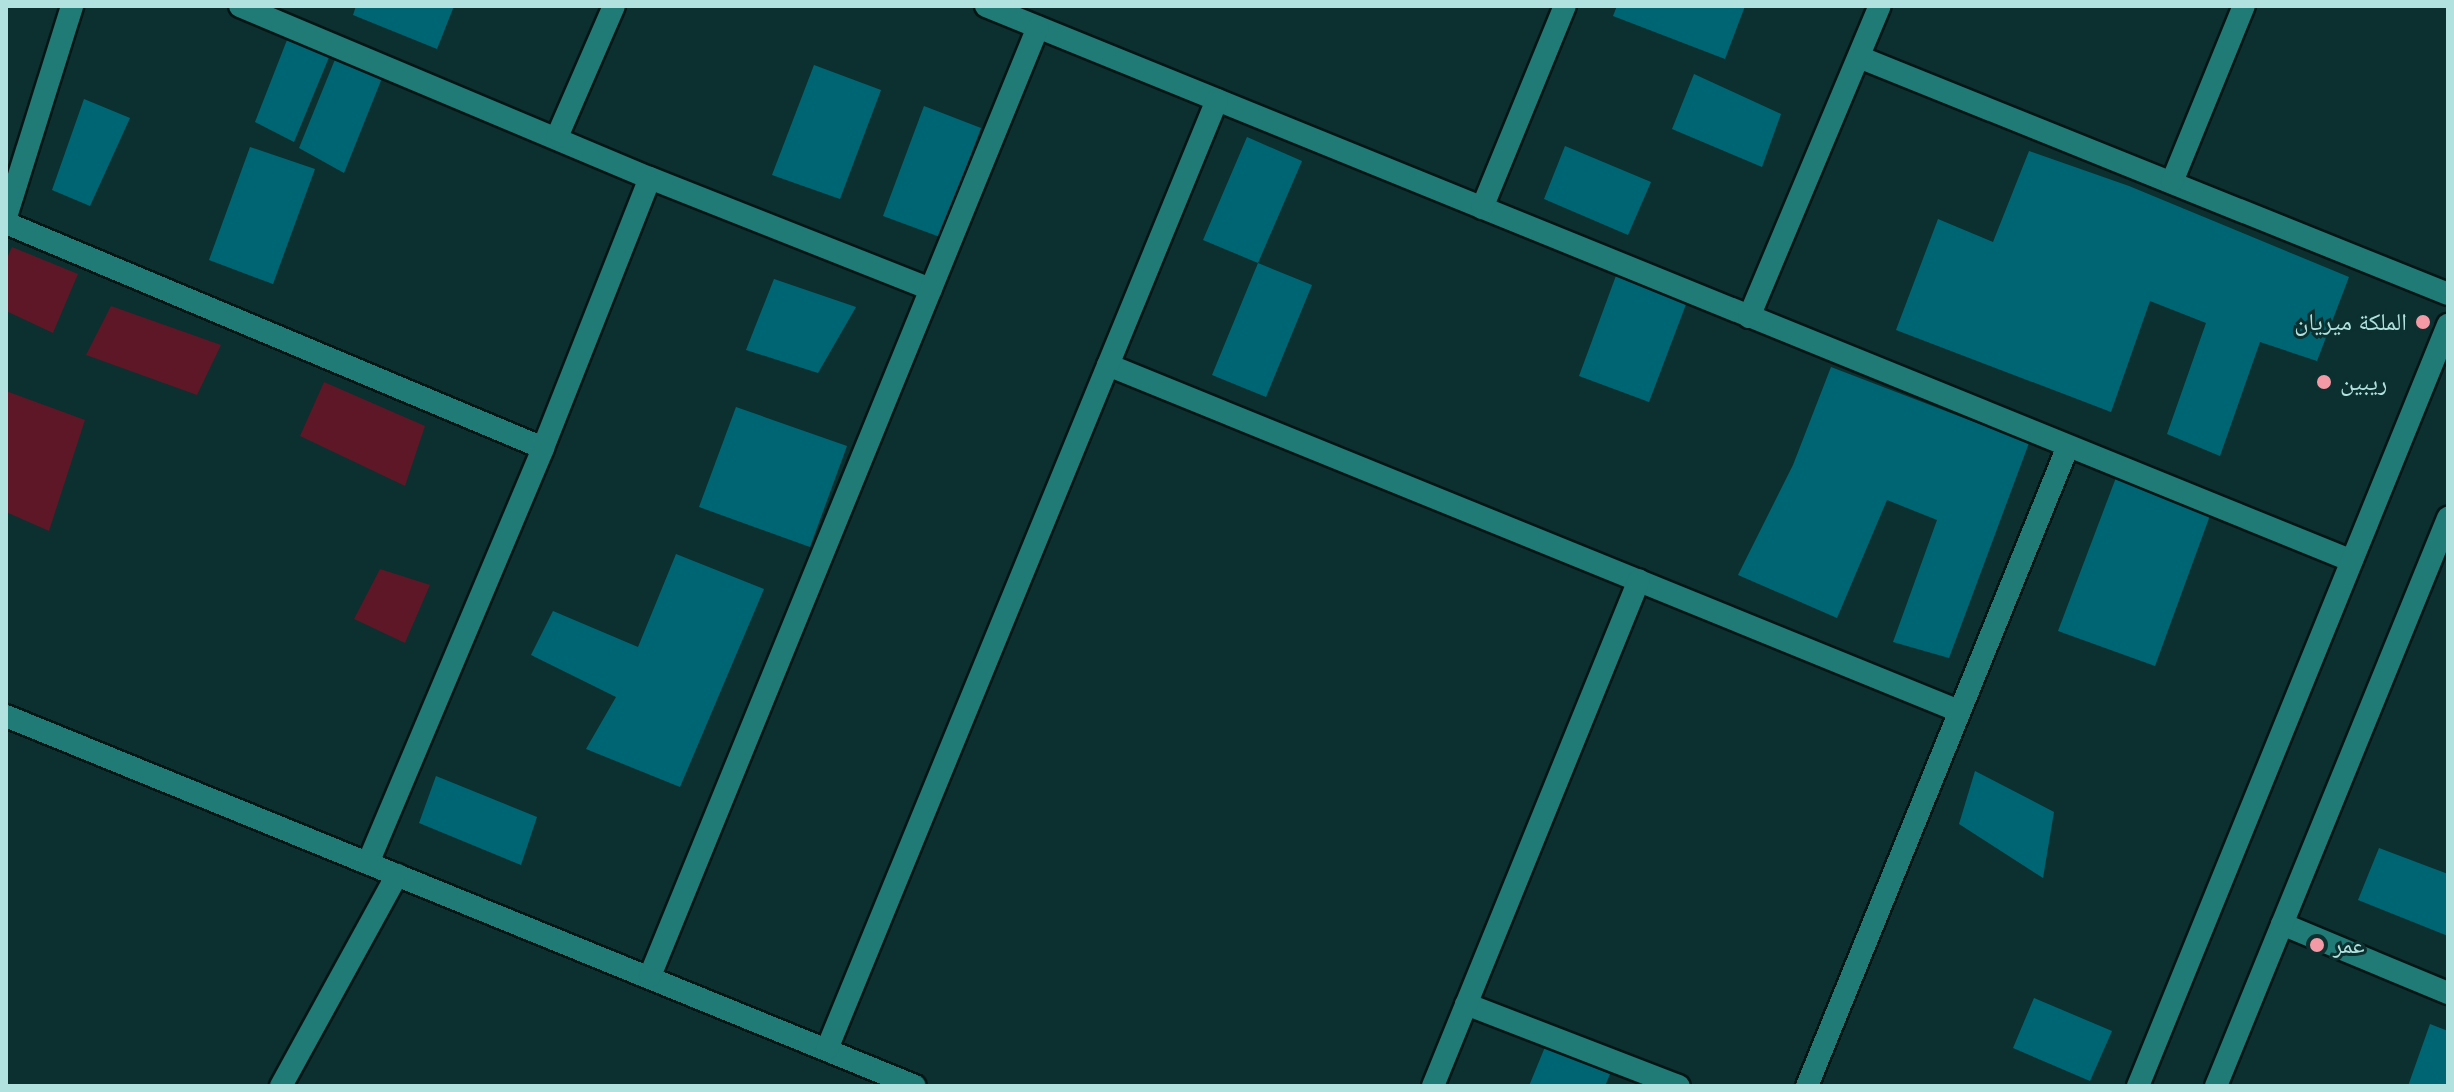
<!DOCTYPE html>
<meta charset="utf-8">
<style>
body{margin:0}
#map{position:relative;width:2454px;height:1092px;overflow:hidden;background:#0c302f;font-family:Quicksand,"Noto Naskh Arabic",sans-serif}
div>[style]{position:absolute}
.green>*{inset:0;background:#5d1727}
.building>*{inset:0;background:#006573}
.roads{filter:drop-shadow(2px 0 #071515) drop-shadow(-2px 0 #071515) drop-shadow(0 2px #071515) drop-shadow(0 -2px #071515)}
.minor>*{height:22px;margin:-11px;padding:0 11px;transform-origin:11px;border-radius:11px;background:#207a76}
.tertiary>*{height:22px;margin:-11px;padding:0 11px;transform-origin:11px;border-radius:11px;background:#207a76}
.dots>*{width:22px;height:22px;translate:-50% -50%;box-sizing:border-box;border:4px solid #0c302f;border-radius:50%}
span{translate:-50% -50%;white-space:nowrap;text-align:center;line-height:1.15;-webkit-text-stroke:6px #0c302f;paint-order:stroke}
.poi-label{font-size:24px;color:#b1e2df}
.right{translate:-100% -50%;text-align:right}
.left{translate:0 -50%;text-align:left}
.frame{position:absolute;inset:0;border:8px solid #b1e2df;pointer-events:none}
</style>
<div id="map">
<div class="green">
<i style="clip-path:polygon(12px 247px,78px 274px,53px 333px,6px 311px,6px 260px)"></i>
<i style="clip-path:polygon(111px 306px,221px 345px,197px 395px,86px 355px)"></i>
<i style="clip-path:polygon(324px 382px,425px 426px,405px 486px,300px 436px)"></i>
<i style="clip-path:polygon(6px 391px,85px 420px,49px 531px,6px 512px)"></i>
<i style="clip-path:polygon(380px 569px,430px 585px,405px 643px,354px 619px)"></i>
</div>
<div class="building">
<i style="clip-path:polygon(356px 6px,454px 6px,437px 49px,353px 15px)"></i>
<i style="clip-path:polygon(1617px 6px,1745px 6px,1725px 59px,1613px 16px)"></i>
<i style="clip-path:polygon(287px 40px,332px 50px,294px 142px,255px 122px)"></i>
<i style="clip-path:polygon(336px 57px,384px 73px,344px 173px,299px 148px)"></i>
<i style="clip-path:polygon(814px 65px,881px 90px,840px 199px,772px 175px)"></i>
<i style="clip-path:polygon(1694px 74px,1781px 114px,1762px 167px,1672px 129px)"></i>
<i style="clip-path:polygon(84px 99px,130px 118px,90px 206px,52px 190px)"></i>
<i style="clip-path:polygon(924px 106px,981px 128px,940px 237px,883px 216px)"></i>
<i style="clip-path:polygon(1247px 137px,1302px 161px,1258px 263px,1312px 285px,1266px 397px,1212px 375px,1258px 263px,1203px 240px)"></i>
<i style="clip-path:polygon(1565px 146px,1651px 182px,1628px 235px,1544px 199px)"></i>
<i style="clip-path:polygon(250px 147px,315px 169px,273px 284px,209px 260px)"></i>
<i style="clip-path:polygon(2029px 151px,2129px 186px,2349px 277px,2317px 361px,2260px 342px,2220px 456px,2167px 434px,2206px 323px,2150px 301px,2111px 412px,1896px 330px,1938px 219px,1993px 242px)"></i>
<i style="clip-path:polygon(1617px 273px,1688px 299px,1649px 402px,1579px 376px)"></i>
<i style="clip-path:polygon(774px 279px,856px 307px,818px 373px,746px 350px)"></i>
<i style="clip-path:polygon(1831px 367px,2029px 443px,1949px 658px,1893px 642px,1937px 520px,1887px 500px,1837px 618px,1738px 575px,1793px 465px)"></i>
<i style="clip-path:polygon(736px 407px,847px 446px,810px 547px,699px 507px)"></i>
<i style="clip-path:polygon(2117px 475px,2212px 510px,2155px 666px,2058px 631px)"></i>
<i style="clip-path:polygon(676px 554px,764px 589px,680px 787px,586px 749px,616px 697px,531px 655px,553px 611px,638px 647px)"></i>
<i style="clip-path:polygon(1975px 771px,2054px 812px,2043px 878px,1959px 824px)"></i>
<i style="clip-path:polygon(436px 776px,537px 817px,521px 865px,419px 823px)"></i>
<i style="clip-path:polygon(2379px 848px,2448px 874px,2448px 936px,2358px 900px)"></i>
<i style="clip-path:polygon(2034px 998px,2112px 1031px,2090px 1081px,2013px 1048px)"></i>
<i style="clip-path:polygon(2430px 1024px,2448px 1031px,2448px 1086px,2408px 1086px)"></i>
<i style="clip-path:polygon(1545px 1047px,1610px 1074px,1605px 1086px,1529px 1086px)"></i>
</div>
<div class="roads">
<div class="minor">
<i style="left:240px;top:6px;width:445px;rotate:22.8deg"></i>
<i style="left:650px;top:178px;width:302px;rotate:21.6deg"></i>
<i style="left:986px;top:6px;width:1474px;rotate:22.11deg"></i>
<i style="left:1859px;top:57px;width:635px;rotate:21.92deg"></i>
<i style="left:557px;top:137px;width:143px;rotate:-66.5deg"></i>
<i style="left:2172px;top:182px;width:190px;rotate:-67.8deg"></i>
<i style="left:1482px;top:208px;width:218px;rotate:-67.7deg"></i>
<i style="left:6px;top:217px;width:221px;rotate:-72.6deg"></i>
<i style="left:6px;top:223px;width:582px;rotate:22.73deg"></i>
<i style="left:1749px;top:317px;width:337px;rotate:-67.2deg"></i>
<i style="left:1108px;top:365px;width:919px;rotate:22.13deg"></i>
<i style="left:6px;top:716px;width:981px;rotate:22.15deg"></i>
<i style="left:368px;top:863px;width:450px;rotate:-67.1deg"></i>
<i style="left:543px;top:448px;width:290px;rotate:-68.4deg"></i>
<i style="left:2282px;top:924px;width:180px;rotate:22.6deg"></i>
<i style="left:650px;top:976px;width:1025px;rotate:-67.76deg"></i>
<i style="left:1466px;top:1004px;width:228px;rotate:21.1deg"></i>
<i style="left:827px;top:1049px;width:1026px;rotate:-67.66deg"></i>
<i style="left:281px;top:1086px;width:241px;rotate:-61.2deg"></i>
<i style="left:1433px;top:1086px;width:546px;rotate:-67.85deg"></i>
<i style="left:1807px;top:1086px;width:691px;rotate:-67.81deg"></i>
</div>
<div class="tertiary">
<i style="left:2138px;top:1086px;width:822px;rotate:-67.84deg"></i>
<i style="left:2216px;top:1086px;width:614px;rotate:-67.78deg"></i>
</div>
</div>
<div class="dots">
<i style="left:2423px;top:322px;background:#f49aa6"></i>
<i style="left:2324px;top:382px;background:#f49aa6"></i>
<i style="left:2317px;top:945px;background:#f49aa6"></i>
</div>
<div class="poi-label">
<span class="right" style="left:2407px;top:322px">الملكة ميريان</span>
<span class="left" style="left:2340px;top:382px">ريبين</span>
<span class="left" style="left:2333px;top:945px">عمر</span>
</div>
<div class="frame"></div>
</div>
